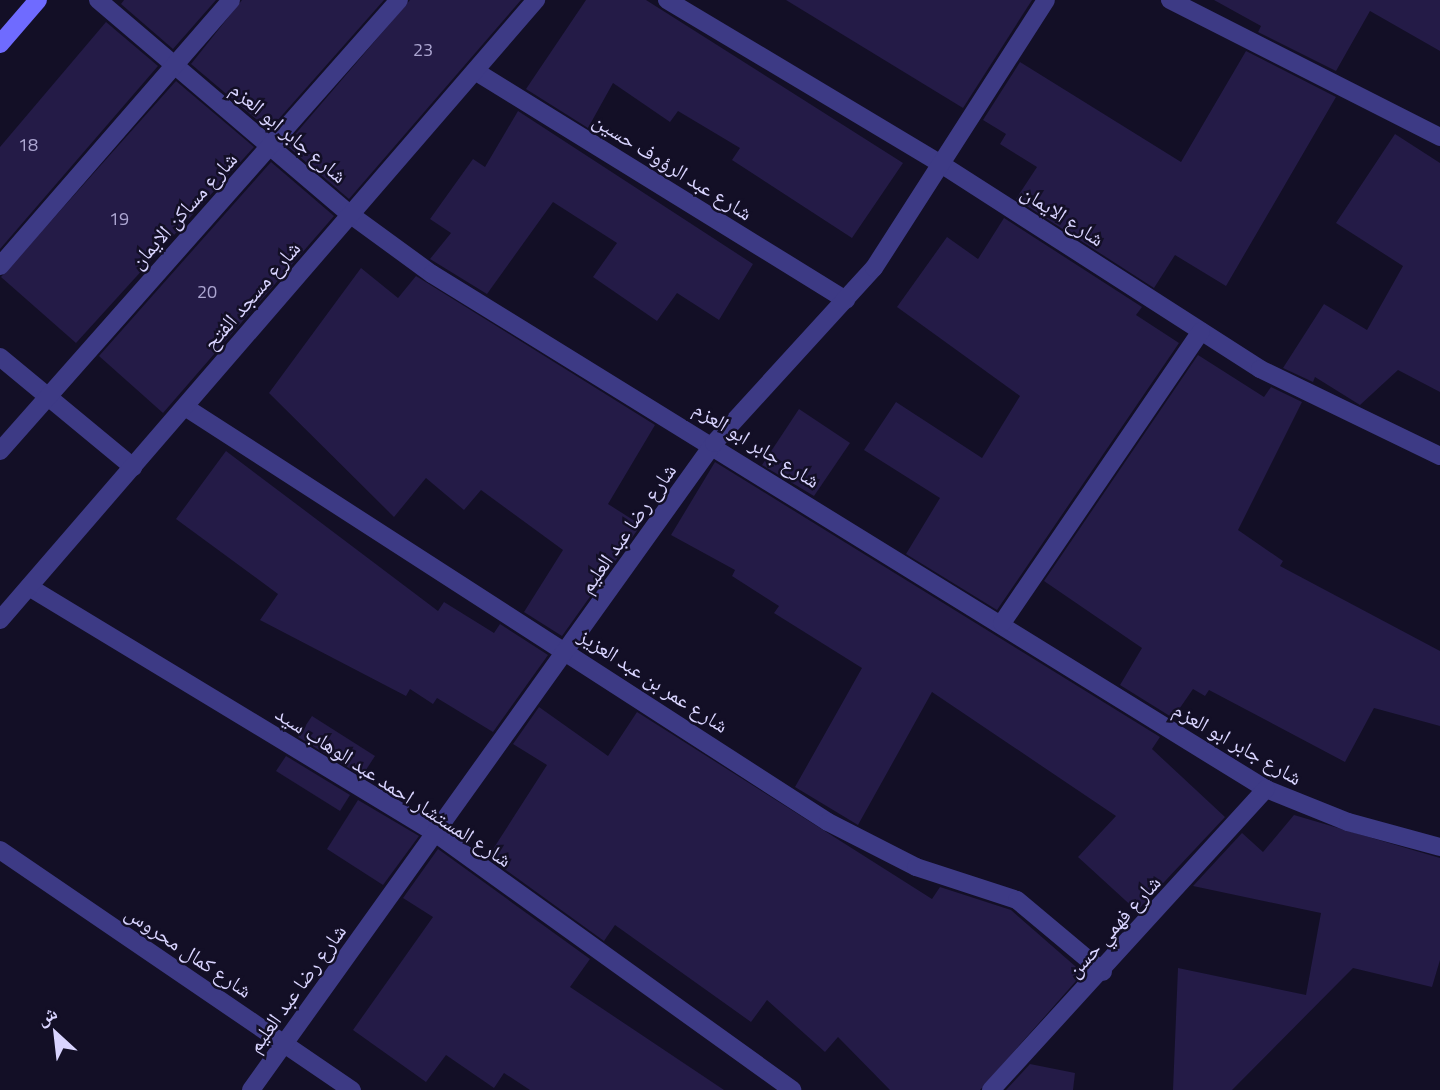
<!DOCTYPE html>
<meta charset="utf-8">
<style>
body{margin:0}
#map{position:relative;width:1440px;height:1090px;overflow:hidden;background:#130f26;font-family:"Titillium Web","Noto Naskh Arabic",sans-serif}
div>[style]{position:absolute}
.building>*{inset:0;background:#241b47}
.minor>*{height:18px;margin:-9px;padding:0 9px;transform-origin:9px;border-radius:9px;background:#3d3a85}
.secondary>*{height:18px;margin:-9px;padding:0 9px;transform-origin:9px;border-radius:9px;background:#6f6bff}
span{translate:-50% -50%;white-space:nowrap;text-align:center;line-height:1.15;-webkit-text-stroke:5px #130f26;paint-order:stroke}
.number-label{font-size:18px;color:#aca6d1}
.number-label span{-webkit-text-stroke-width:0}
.street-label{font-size:21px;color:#d9d4ff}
.north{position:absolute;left:21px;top:999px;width:70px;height:70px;-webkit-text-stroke:5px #130f26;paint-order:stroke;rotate:333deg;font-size:19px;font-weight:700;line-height:28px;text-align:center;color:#d9d4ff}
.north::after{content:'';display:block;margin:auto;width:24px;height:32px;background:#d9d4ff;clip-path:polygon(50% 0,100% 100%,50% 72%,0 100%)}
</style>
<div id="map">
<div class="building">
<i style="clip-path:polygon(124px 0,216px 0,173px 49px,121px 4px)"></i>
<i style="clip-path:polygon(242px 0,384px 0,269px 130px,191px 64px)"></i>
<i style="clip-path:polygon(410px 0,521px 0,349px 199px,286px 145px)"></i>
<i style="clip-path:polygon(586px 0,646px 0,903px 163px,852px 238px,732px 160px,740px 148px,678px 111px,670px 122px,613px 83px,588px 128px,526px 89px)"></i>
<i style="clip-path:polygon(786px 0,1032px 0,963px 108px)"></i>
<i style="clip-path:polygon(1214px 0,1440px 0,1440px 51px,1370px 11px,1336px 71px,1258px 32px,1261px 26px)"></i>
<i style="clip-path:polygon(106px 22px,158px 66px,0 249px,0 147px)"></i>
<i style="clip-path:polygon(1246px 51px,1336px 97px,1226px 286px,1175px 255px,1154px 288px,1016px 199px,1037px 167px,1000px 144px,1006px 134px,983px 120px,1020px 62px,1181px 162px)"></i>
<i style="clip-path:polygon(176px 81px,254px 147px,76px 343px,1px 277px)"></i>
<i style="clip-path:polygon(518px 111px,753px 264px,719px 320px,677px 293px,657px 321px,593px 277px,617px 243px,553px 202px,487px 294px,430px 259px,451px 233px,430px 219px,473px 159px,485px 167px)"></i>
<i style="clip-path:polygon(1395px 134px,1440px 163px,1440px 392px,1398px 370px,1360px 405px,1315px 377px,1313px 382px,1283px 368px,1324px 304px,1367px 330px,1403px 266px,1336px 223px)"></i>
<i style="clip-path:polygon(271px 162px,334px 216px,163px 413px,99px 356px)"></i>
<i style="clip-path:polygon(1004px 218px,1142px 307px,1136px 315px,1179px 343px,997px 610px,906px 554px,940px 498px,864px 450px,896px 402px,982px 458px,1020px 396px,897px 307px,947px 237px,978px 259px)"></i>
<i style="clip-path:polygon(361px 268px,398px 298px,416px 276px,655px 425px,608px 504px,641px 525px,562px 636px,524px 612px,563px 550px,481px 490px,464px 510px,426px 478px,394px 517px,269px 393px)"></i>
<i style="clip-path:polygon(1198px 355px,1264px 397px,1271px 387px,1302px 402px,1238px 530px,1283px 561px,1280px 566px,1440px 651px,1440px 726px,1374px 708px,1345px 762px,1209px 690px,1205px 696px,1193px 689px,1173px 718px,1120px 685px,1142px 648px,1044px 581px)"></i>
<i style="clip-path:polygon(799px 409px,850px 443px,814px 496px,762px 465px)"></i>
<i style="clip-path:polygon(226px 451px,438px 611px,444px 602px,494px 633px,500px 624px,548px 655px,493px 732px,437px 698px,433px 704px,410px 689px,406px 696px,260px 620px,278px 594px,176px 519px)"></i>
<i style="clip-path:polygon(715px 462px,1160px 737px,1152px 749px,1225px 817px,1137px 911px,1078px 857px,1116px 816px,932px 692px,858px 825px,795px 787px,862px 668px,774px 613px,779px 606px,732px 576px,735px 570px,671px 535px)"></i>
<i style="clip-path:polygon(539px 707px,608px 756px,637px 712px,932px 899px,940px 887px,1011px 910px,1083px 973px,980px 1090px,890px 1090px,838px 1037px,825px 1052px,767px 1000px,751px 1022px,615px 925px,604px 941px,488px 857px,547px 765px,513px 744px)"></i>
<i style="clip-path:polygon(312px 716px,375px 756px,362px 776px,298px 737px)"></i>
<i style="clip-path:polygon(286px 756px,350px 795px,340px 811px,276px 771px)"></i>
<i style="clip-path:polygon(358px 800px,419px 836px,383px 885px,327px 849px)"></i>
<i style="clip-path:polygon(1294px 815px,1440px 858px,1440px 960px,1432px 987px,1353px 968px,1232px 1090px,1173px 1090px,1178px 968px,1306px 995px,1321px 913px,1193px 886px,1242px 833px,1263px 852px)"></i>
<i style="clip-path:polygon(438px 849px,590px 959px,570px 987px,724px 1090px,530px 1090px,504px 1073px,494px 1088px,446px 1055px,426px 1082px,353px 1030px,433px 917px,403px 898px)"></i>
<i style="clip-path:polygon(1030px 1064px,1075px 1073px,1073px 1090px,1006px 1090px)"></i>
</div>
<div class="minor">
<i style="left:98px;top:0;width:332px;rotate:40.4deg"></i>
<i style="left:351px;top:215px;width:100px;rotate:36.1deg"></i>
<i style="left:432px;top:274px;width:980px;rotate:31.7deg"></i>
<i style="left:1266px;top:789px;width:88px;rotate:21.9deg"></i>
<i style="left:1348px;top:822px;width:95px;rotate:15.2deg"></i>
<i style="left:667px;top:0;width:323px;rotate:30.9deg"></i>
<i style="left:944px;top:166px;width:376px;rotate:32.7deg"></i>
<i style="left:1260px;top:369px;width:200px;rotate:25.8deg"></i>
<i style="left:1170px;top:0;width:303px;rotate:26.9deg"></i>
<i style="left:475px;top:71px;width:436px;rotate:31.7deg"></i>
<i style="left:0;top:266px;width:352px;rotate:-49deg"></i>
<i style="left:0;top:357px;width:173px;rotate:39.6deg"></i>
<i style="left:185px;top:407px;width:765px;rotate:32.84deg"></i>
<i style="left:828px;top:822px;width:99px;rotate:27.1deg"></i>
<i style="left:916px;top:867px;width:106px;rotate:18.1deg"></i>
<i style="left:1017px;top:900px;width:112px;rotate:39.9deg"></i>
<i style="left:0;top:451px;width:602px;rotate:-48.5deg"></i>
<i style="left:29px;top:587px;width:475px;rotate:31.2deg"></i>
<i style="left:435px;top:833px;width:440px;rotate:35.7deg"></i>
<i style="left:0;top:620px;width:820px;rotate:-49.16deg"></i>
<i style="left:1002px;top:623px;width:353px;rotate:-55.7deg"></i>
<i style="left:0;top:850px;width:426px;rotate:34.3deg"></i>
<i style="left:251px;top:1090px;width:796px;rotate:-54.41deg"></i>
<i style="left:714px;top:443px;width:237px;rotate:-47.6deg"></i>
<i style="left:874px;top:268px;width:318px;rotate:-57.3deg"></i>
<i style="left:991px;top:1090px;width:408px;rotate:-47.6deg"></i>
</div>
<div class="secondary">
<i style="left:0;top:44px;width:58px;rotate:-49.2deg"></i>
</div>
<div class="number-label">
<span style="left:423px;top:50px">23</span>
<span style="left:28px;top:145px">18</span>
<span style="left:119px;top:219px">19</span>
<span style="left:207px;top:292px">20</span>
</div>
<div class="street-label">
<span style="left:289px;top:132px;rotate:40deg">شارع جابر ابو العزم</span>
<span style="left:673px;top:166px;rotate:32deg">شارع عبد الرؤوف حسين</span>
<span style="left:183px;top:210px;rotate:-48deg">شارع مساكن الايمان</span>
<span style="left:1063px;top:215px;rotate:33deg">شارع الايمان</span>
<span style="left:251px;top:295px;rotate:-49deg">شارع مسجد الفتح</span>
<span style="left:757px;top:444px;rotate:32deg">شارع جابر ابو العزم</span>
<span style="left:627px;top:528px;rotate:-55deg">شارع رضا عبد العليم</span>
<span style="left:654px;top:680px;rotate:33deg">شارع عمر بن عبد العزيز</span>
<span style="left:1238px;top:743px;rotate:30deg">شارع جابر ابو العزم</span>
<span style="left:394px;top:786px;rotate:33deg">شارع المستشار احمد عبد الوهاب سيد</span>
<span style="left:1113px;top:926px;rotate:-48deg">شارع فهمي حسن</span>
<span style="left:189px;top:951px;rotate:34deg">شارع كمال محروس</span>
<span style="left:296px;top:988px;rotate:-54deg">شارع رضا عبد العليم</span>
</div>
<div class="north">ش</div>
</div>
